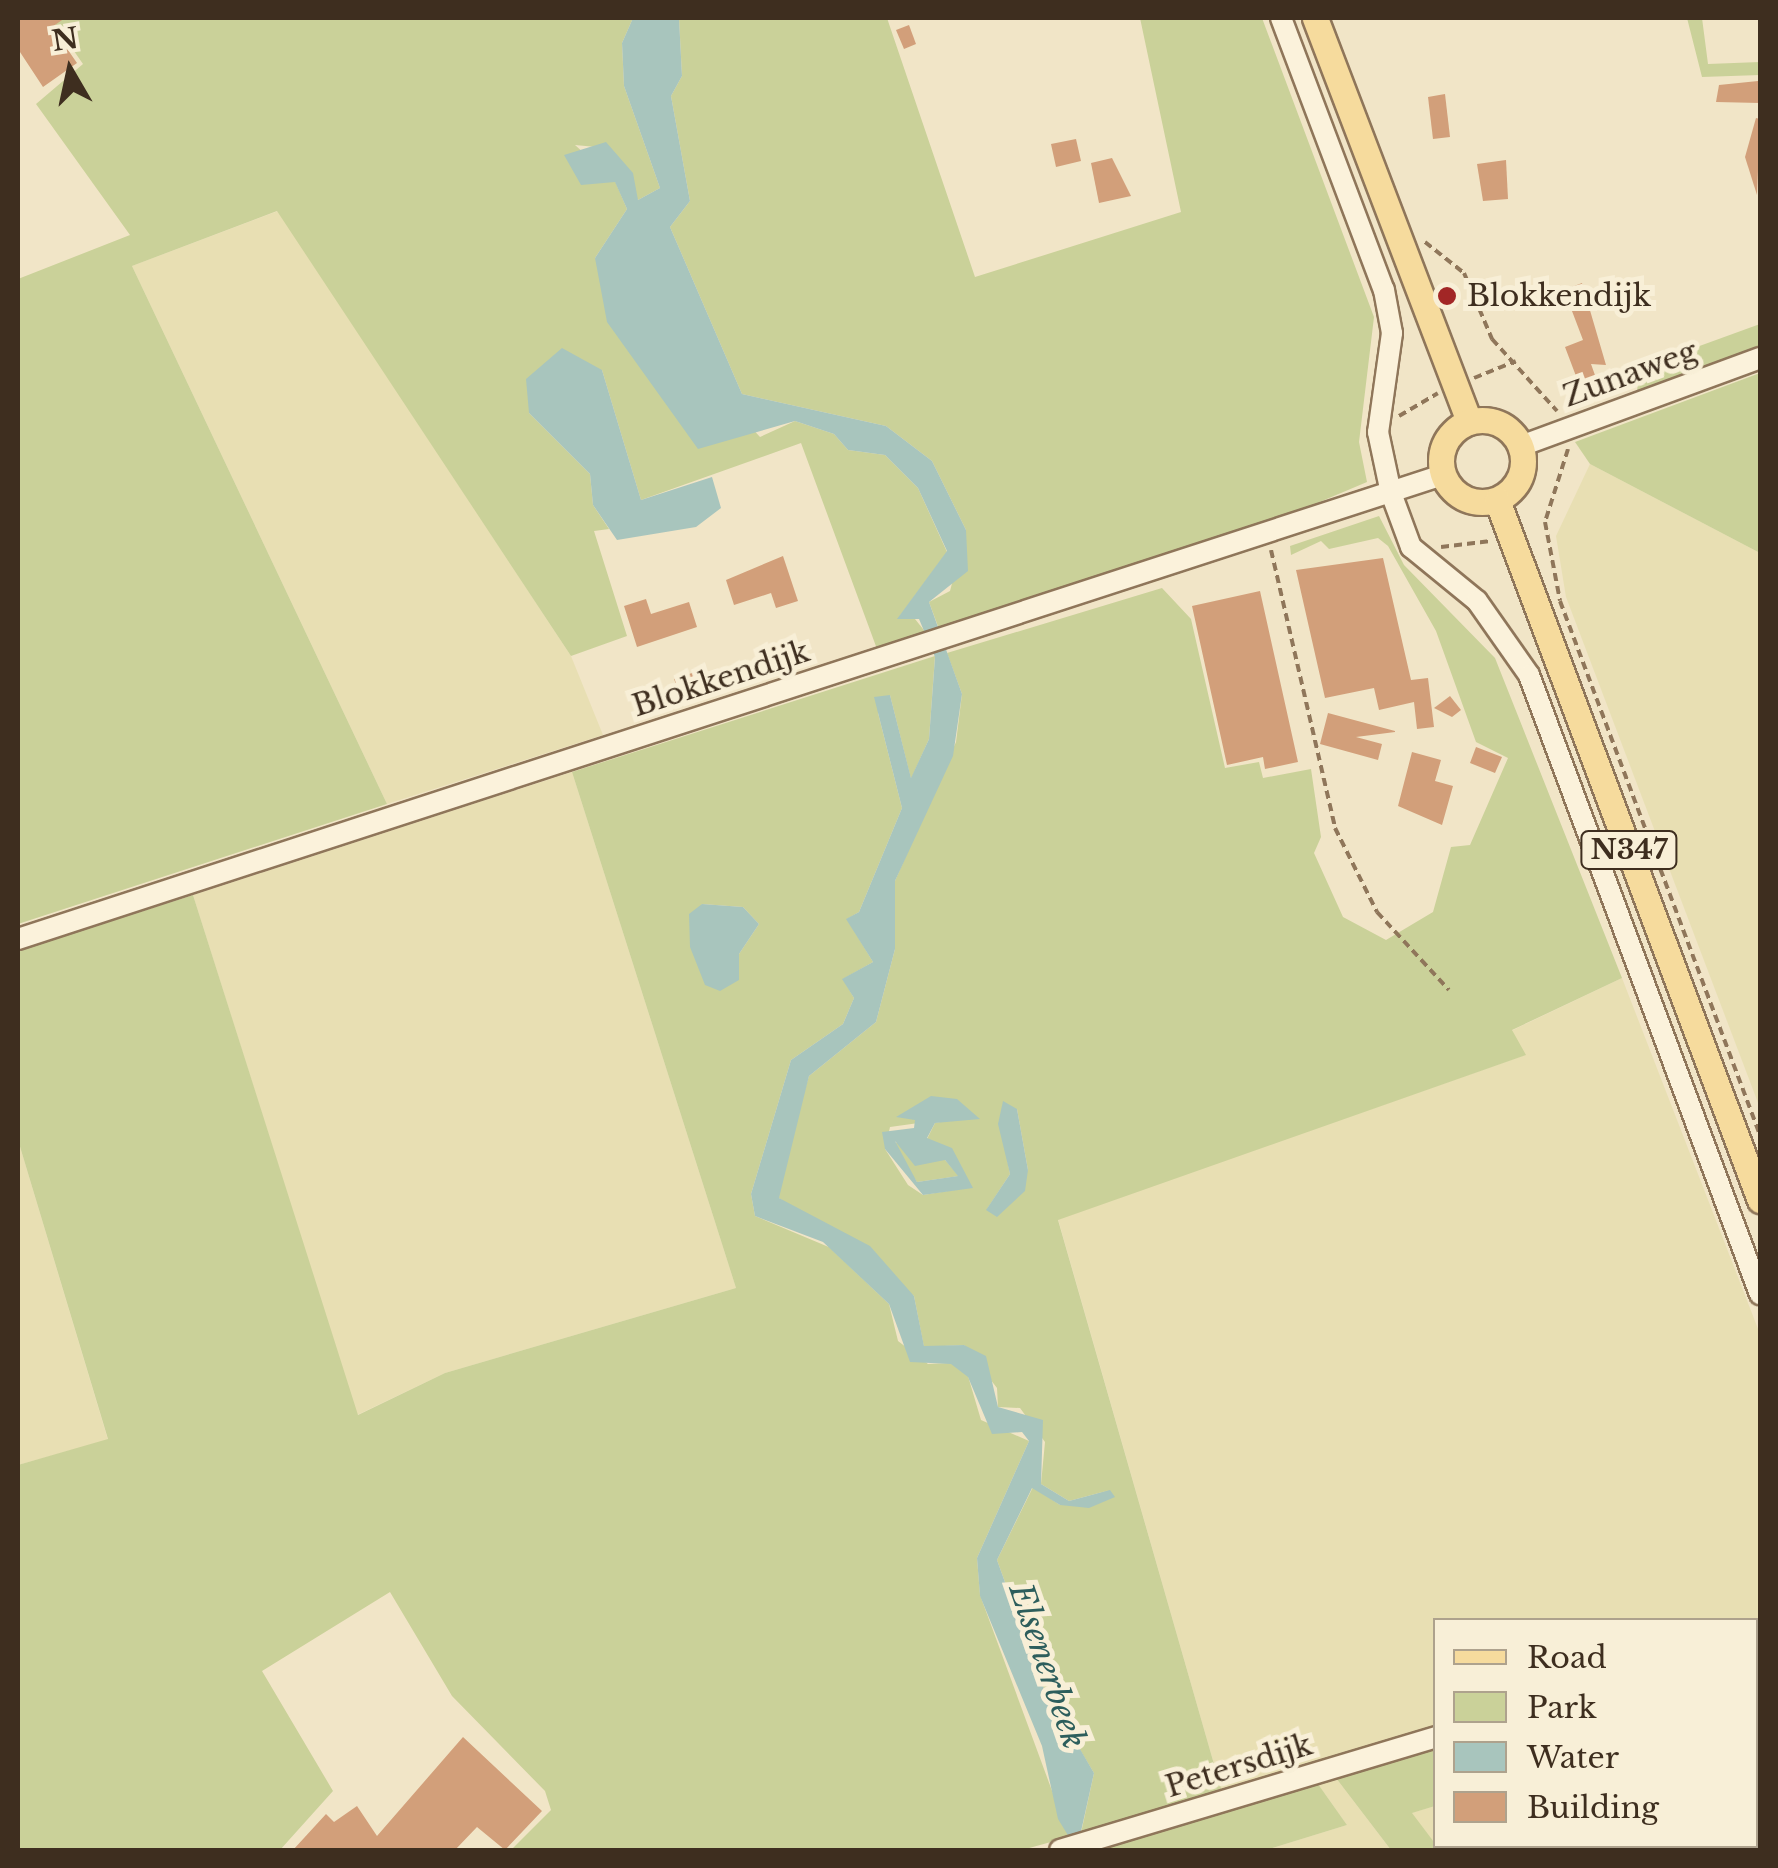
<!DOCTYPE html>
<style>
body{margin:0}
#map{position:relative;width:1778px;height:1868px;overflow:hidden;background:#f1e5c7;font-family:"Libre Baskerville",serif}
div>[style]{position:absolute}
.farmland>*{inset:0;background:#e8dfb3}
.green>*{inset:0;background:#cad199}
.water>*{inset:0;background:#a8c5bd}
.building>*{inset:0;background:#d29f7a}
.path>*{height:4px;margin-top:-2px;transform-origin:0;background:repeating-linear-gradient(90deg,#8f765a 0 8px,transparent 0 13px)}
.roads{filter:drop-shadow(2px 0 #8f765a) drop-shadow(-2px 0 #8f765a) drop-shadow(0 2px #8f765a) drop-shadow(0 -2px #8f765a)}
.minor>*{height:20px;margin:-10px;padding:0 10px;transform-origin:10px;border-radius:10px;background:#fbf2db}
.major>*{height:25px;margin:-12.5px;padding:0 12.5px;transform-origin:12.5px;border-radius:12.5px;background:#f6db9d}
.major>.ring{margin:-12.5px;padding:0;box-sizing:content-box;background:none;border:25px solid #f6db9d;border-radius:50%}
.dots>*{width:28px;height:28px;translate:-50% -50%;box-sizing:border-box;border:5px solid #f8efd7;border-radius:50%}
span{translate:-50% -50%;white-space:nowrap;text-align:center;line-height:1.15;-webkit-text-stroke:10px #f8efd7;paint-order:stroke}
.shield-label span{padding:2px 8px;background:#f8efd7;border:2px solid;border-radius:8px;-webkit-text-stroke-width:0}
.shield-label{font-size:28px;color:#3e2e1f;font-weight:700}
.poi-label{font-size:30px;color:#3e2e1f}
.left{translate:0 -50%;text-align:left}
.street-label{font-size:30px;color:#3e2e1f}
.water-label{font-size:32px;color:#2d5e5c;font-style:italic}
.frame{position:absolute;inset:0;border:20px solid #3e2e1f;pointer-events:none}
.legend{position:absolute;left:1433px;top:1618px;width:325px;height:230px;box-sizing:border-box;background:#f8efd7;border:2px solid #aea28d;margin:0;padding:12px 18px;list-style:none;font-size:30px;color:#3e2e1f}
.legend li{display:flex;align-items:center;gap:20px;height:50px}
.legend b{width:50px;border:2px solid #aea28d}
.north{position:absolute;left:20px;top:20px;width:100px;height:100px;-webkit-text-stroke:8px #f8efd7;paint-order:stroke;rotate:351deg;font-size:28px;font-weight:700;line-height:40px;text-align:center;color:#3e2e1f}
.north::after{content:'';display:block;margin:auto;width:35px;height:45px;background:#3e2e1f;clip-path:polygon(50% 0,100% 100%,50% 72%,0 100%)}
</style>
<div id="map">
<div class="farmland">
<i style="clip-path:polygon(278px 211px,571px 656px,603px 735px,387px 804px,132px 266px)"></i>
<i style="clip-path:polygon(1590px 464px,1760px 553px,1760px 1108px,1566px 597px,1556px 536px)"></i>
<i style="clip-path:polygon(572px 772px,736px 1288px,445px 1373px,357px 1415px,193px 895px)"></i>
<i style="clip-path:polygon(1622px 978px,1760px 1334px,1760px 1627px,1436px 1620px,1435px 1726px,1222px 1792px,1058px 1219px,1525px 1055px,1511px 1031px)"></i>
<i style="clip-path:polygon(18px 1140px,108px 1440px,18px 1465px)"></i>
<i style="clip-path:polygon(1760px 1652px,1760px 1850px,1436px 1846px,1756px 1846px)"></i>
<i style="clip-path:polygon(1336px 1778px,1391px 1850px,1266px 1850px,1347px 1825px,1318px 1784px)"></i>
<i style="clip-path:polygon(1435px 1806px,1436px 1845px,1411px 1813px)"></i>
</div>
<div class="green">
<i style="clip-path:polygon(51px 18px,633px 18px,622px 43px,624px 86px,660px 188px,638px 200px,596px 147px,575px 145px,615px 181px,627px 209px,595px 258px,760px 437px,795px 421px,834px 434px,848px 450px,885px 455px,918px 488px,947px 552px,899px 617px,911px 614px,927px 634px,877px 649px,801px 443px,641px 500px,602px 370px,529px 413px,590px 474px,593px 505px,609px 529px,594px 531px,627px 636px,571px 656px,277px 211px,132px 266px,387px 804px,18px 924px,18px 279px,130px 235px,36px 104px,83px 64px)"></i>
<i style="clip-path:polygon(679px 18px,887px 18px,975px 277px,1181px 212px,1140px 18px,1262px 18px,1374px 317px,1359px 442px,1367px 482px,1251px 531px,939px 629px,929px 602px,950px 591px,966px 530px,932px 461px,886px 426px,742px 394px,670px 227px,690px 201px,671px 96px,682px 76px)"></i>
<i style="clip-path:polygon(1687px 18px,1702px 18px,1708px 64px,1760px 62px,1760px 75px,1702px 77px)"></i>
<i style="clip-path:polygon(1760px 324px,1760px 349px,1637px 393px,1639px 368px)"></i>
<i style="clip-path:polygon(1760px 373px,1760px 553px,1590px 464px,1575px 442px)"></i>
<i style="clip-path:polygon(evenodd,1379px 516px,1404px 565px,1495px 658px,1622px 978px,1512px 1030px,1526px 1055px,1058px 1220px,1222px 1792px,1081px 1833px,1094px 1773px,1058px 1713px,1068px 1707px,1055px 1706px,1042px 1685px,997px 1560px,1033px 1487px,1060px 1505px,1110px 1490px,1069px 1501px,1041px 1484px,1045px 1442px,1020px 1408px,998px 1407px,997px 1388px,964px 1345px,924px 1347px,914px 1296px,779px 1198px,780px 1172px,809px 1076px,876px 1022px,895px 949px,895px 881px,956px 742px,962px 694px,947px 653px,1162px 588px,1191px 619px,1225px 768px,1259px 762px,1263px 778px,1311px 769px,1321px 837px,1314px 853px,1343px 917px,1386px 940px,1433px 912px,1451px 847px,1470px 845px,1508px 758px,1476px 742px,1436px 631px,1388px 546px,1378px 538px,1329px 549px,1321px 541px,1291px 555px,1290px 546px,1379px 516px,1017px 1109px,1028px 1170px,997px 1216px,987px 1209px,1010px 1174px,1004px 1143px,1017px 1109px,1379px 516px,976px 1115px,935px 1123px,927px 1139px,972px 1187px,923px 1195px,908px 1185px,885px 1149px,890px 1127px,976px 1115px)"></i>
<i style="clip-path:polygon(evenodd,935px 656px,929px 739px,911px 779px,890px 695px,878px 713px,902px 808px,859px 912px,847px 919px,873px 962px,843px 979px,854px 998px,843px 1024px,791px 1060px,751px 1194px,755px 1216px,843px 1253px,829px 1247px,889px 1304px,898px 1341px,928px 1364px,951px 1363px,968px 1376px,981px 1420px,1029px 1441px,977px 1558px,980px 1595px,1069px 1837px,1022px 1850px,511px 1850px,551px 1810px,545px 1791px,452px 1696px,390px 1592px,262px 1671px,333px 1791px,280px 1850px,18px 1850px,18px 1465px,108px 1439px,18px 1140px,18px 951px,193px 895px,358px 1415px,445px 1373px,736px 1288px,572px 772px,935px 656px,702px 904px,743px 907px,759px 924px,739px 954px,690px 947px,702px 904px)"></i>
<i style="clip-path:polygon(902px 1141px,911px 1157px,945px 1160px,959px 1176px,917px 1182px,891px 1145px)"></i>
<i style="clip-path:polygon(1435px 1748px,1435px 1806px,1412px 1813px,1440px 1850px,1391px 1850px,1336px 1778px)"></i>
<i style="clip-path:polygon(1318px 1784px,1347px 1825px,1266px 1850px,1095px 1850px)"></i>
</div>
<div class="water">
<i style="clip-path:polygon(633px 18px,679px 18px,682px 76px,671px 96px,690px 201px,670px 227px,742px 394px,886px 426px,932px 461px,966px 530px,968px 571px,929px 602px,962px 694px,953px 756px,895px 881px,895px 949px,876px 1022px,809px 1076px,779px 1198px,870px 1246px,914px 1296px,924px 1346px,964px 1345px,986px 1356px,998px 1407px,1043px 1420px,1041px 1484px,1069px 1501px,1110px 1490px,1115px 1497px,1089px 1508px,1060px 1505px,1032px 1488px,997px 1560px,1042px 1685px,1055px 1706px,1070px 1706px,1059px 1713px,1094px 1773px,1080px 1836px,1069px 1837px,1058px 1819px,1042px 1746px,980px 1596px,977px 1558px,1029px 1441px,1022px 1432px,992px 1434px,968px 1377px,951px 1364px,910px 1362px,889px 1304px,823px 1242px,755px 1216px,751px 1194px,791px 1060px,843px 1024px,854px 998px,842px 979px,873px 962px,846px 919px,859px 912px,902px 808px,874px 697px,890px 695px,911px 778px,929px 739px,935px 657px,919px 619px,897px 619px,947px 551px,918px 488px,885px 455px,848px 450px,834px 434px,795px 421px,698px 449px,607px 322px,595px 258px,627px 209px,615px 182px,581px 185px,564px 155px,606px 142px,633px 173px,638px 200px,660px 188px,624px 86px,622px 43px)"></i>
<i style="clip-path:polygon(562px 348px,602px 370px,641px 500px,712px 477px,721px 508px,696px 527px,617px 540px,593px 505px,590px 474px,529px 413px,526px 379px)"></i>
<i style="clip-path:polygon(702px 904px,743px 907px,759px 924px,739px 954px,739px 980px,720px 991px,705px 985px,690px 947px,689px 914px)"></i>
<i style="clip-path:polygon(evenodd,931px 1096px,957px 1099px,980px 1119px,935px 1123px,927px 1138px,952px 1148px,973px 1188px,923px 1195px,885px 1149px,882px 1132px,914px 1128px,915px 1120px,896px 1117px,931px 1096px,895px 1141px,915px 1166px,945px 1160px,958px 1176px,917px 1182px,895px 1141px)"></i>
<i style="clip-path:polygon(1003px 1101px,1017px 1109px,1028px 1170px,1025px 1191px,997px 1217px,986px 1210px,1010px 1174px,998px 1124px)"></i>
</div>
<div class="building">
<i style="clip-path:polygon(18px 18px,65px 18px,52px 27px,77px 63px,43px 87px,18px 49px)"></i>
<i style="clip-path:polygon(909px 25px,916px 44px,904px 49px,896px 30px)"></i>
<i style="clip-path:polygon(1758px 81px,1760px 103px,1716px 102px,1719px 85px)"></i>
<i style="clip-path:polygon(1445px 94px,1450px 137px,1433px 139px,1428px 97px)"></i>
<i style="clip-path:polygon(1756px 118px,1760px 119px,1757px 195px,1745px 157px)"></i>
<i style="clip-path:polygon(1076px 139px,1081px 161px,1056px 167px,1051px 144px)"></i>
<i style="clip-path:polygon(1112px 158px,1131px 196px,1099px 203px,1091px 163px)"></i>
<i style="clip-path:polygon(1506px 160px,1508px 199px,1483px 201px,1477px 164px)"></i>
<i style="clip-path:polygon(1582px 283px,1606px 365px,1591px 364px,1596px 378px,1579px 384px,1565px 347px,1583px 340px,1564px 290px)"></i>
<i style="clip-path:polygon(783px 556px,798px 601px,776px 608px,771px 593px,734px 605px,726px 580px)"></i>
<i style="clip-path:polygon(1383px 558px,1411px 680px,1428px 678px,1434px 727px,1417px 729px,1414px 702px,1379px 710px,1374px 688px,1325px 698px,1296px 570px)"></i>
<i style="clip-path:polygon(1260px 591px,1298px 762px,1265px 769px,1263px 757px,1227px 765px,1192px 606px)"></i>
<i style="clip-path:polygon(646px 599px,651px 614px,689px 602px,697px 627px,637px 647px,624px 606px)"></i>
<i style="clip-path:polygon(695px 672px,691px 694px,681px 698px,674px 679px)"></i>
<i style="clip-path:polygon(1450px 696px,1461px 710px,1452px 717px,1434px 708px)"></i>
<i style="clip-path:polygon(1328px 713px,1395px 731px,1395px 732px,1356px 737px,1382px 744px,1378px 760px,1320px 744px)"></i>
<i style="clip-path:polygon(1476px 747px,1502px 757px,1495px 773px,1470px 763px)"></i>
<i style="clip-path:polygon(1412px 752px,1441px 760px,1435px 781px,1453px 786px,1442px 825px,1398px 806px)"></i>
<i style="clip-path:polygon(463px 1737px,542px 1811px,505px 1850px,477px 1827px,455px 1850px,293px 1850px,326px 1814px,334px 1822px,357px 1806px,377px 1836px)"></i>
</div>
<div class="path">
<i style="left:1425px;top:242px;width:50px;rotate:38.5deg"></i>
<i style="left:1464px;top:273px;width:72px;rotate:67deg"></i>
<i style="left:1492px;top:339px;width:97px;rotate:47.9deg"></i>
<i style="left:1474px;top:378px;width:45px;rotate:-22deg"></i>
<i style="left:1399px;top:416px;width:45px;rotate:-30.5deg"></i>
<i style="left:1568px;top:449px;width:77px;rotate:107.5deg"></i>
<i style="left:1545px;top:522px;width:80px;rotate:79.2deg"></i>
<i style="left:1560px;top:601px;width:570px;rotate:69.47deg"></i>
<i style="left:1441px;top:547px;width:50px;rotate:-6.8deg"></i>
<i style="left:1271px;top:550px;width:285px;rotate:77deg"></i>
<i style="left:1335px;top:828px;width:94px;rotate:63.4deg"></i>
<i style="left:1377px;top:912px;width:106px;rotate:47.3deg"></i>
</div>
<div class="roads">
<div class="minor">
<i style="left:1281px;top:18px;width:291px;rotate:69.3deg"></i>
<i style="left:1384px;top:290px;width:44px;rotate:79.5deg"></i>
<i style="left:1392px;top:333px;width:100px;rotate:98deg"></i>
<i style="left:1378px;top:432px;width:62px;rotate:78deg"></i>
<i style="left:1391px;top:493px;width:58px;rotate:69.7deg"></i>
<i style="left:1411px;top:547px;width:85px;rotate:39.3deg"></i>
<i style="left:1477px;top:601px;width:90px;rotate:54.9deg"></i>
<i style="left:1529px;top:675px;width:661px;rotate:69.54deg"></i>
<i style="left:1521px;top:446px;width:255px;rotate:-20.2deg"></i>
<i style="left:18px;top:939px;width:1499px;rotate:-18.04deg"></i>
<i style="left:1756px;top:1641px;width:4px;rotate:-27deg"></i>
<i style="left:1060px;top:1850px;width:393px;rotate:-16.7deg"></i>
</div>
<div class="major">
<i style="left:1315px;top:18px;width:432px;rotate:69.1deg"></i>
<i class="ring" style="left:1441px;top:420px;width:57px;height:57px"></i>
<i style="left:1497px;top:500px;width:748px;rotate:69.41deg"></i>
</div>
</div>
<div class="dots">
<i style="left:1447px;top:296px;background:#a22626"></i>
</div>
<div class="shield-label">
<span style="left:1629px;top:850px">N347</span>
</div>
<div class="poi-label">
<span class="left" style="left:1467px;top:296px">Blokkendijk</span>
</div>
<div class="street-label">
<span style="left:1630px;top:374px;rotate:-20deg">Zunaweg</span>
<span style="left:721px;top:679px;rotate:-18deg">Blokkendijk</span>
<span style="left:1239px;top:1766px;rotate:-17deg">Petersdijk</span>
</div>
<div class="water-label">
<span style="left:1047px;top:1666px;rotate:71deg">Elsenerbeek</span>
</div>
<div class="frame"></div>
<ul class="legend">
<li><b style="height:12px;background:#f6db9d"></b>Road</li>
<li><b style="height:28px;background:#cad199"></b>Park</li>
<li><b style="height:28px;background:#a8c5bd"></b>Water</li>
<li><b style="height:28px;background:#d29f7a"></b>Building</li>
</ul>
<div class="north">N</div>
</div>
